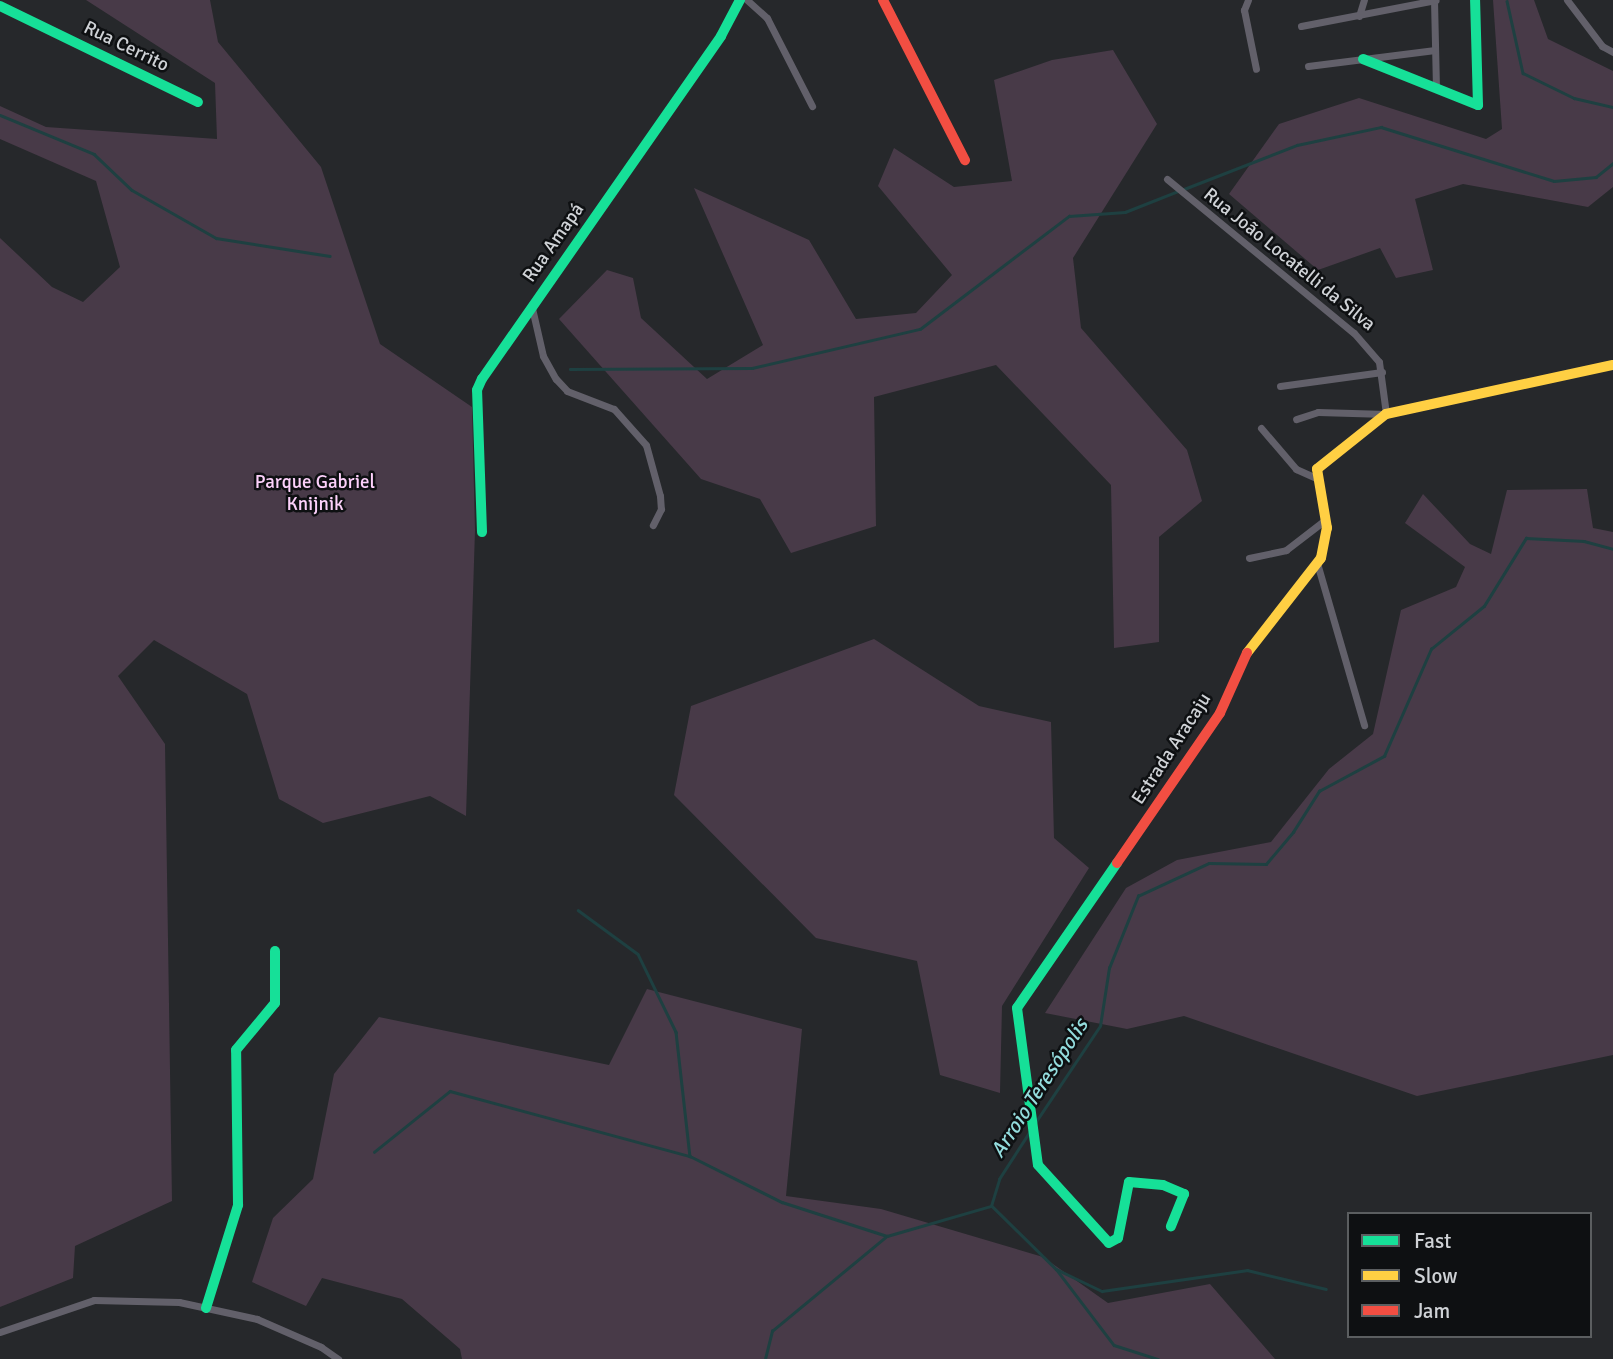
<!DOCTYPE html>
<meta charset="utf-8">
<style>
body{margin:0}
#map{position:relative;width:1613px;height:1359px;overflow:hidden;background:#26282b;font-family:Signika,sans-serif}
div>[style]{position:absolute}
.green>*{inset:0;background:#483a48}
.stream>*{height:2.5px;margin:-1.25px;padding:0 1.25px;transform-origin:1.25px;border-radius:1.25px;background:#1e4041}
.street>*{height:7px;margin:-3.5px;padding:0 3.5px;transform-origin:3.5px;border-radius:3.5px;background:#62606a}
.fast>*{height:10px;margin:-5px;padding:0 5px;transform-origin:5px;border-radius:5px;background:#16e098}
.slow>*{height:10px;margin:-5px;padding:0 5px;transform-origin:5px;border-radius:5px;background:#ffcf43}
.jam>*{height:10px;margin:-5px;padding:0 5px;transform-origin:5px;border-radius:5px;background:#f24e42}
span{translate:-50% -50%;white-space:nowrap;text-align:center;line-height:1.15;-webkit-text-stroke:5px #0e1012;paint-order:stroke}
.street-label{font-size:19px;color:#cfd2d6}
.park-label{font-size:19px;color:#fdd1fb}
.water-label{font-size:21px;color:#94ddde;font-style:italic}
.legend{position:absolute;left:1347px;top:1212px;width:245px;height:126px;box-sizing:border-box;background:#0e1012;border:2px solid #5b5e60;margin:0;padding:9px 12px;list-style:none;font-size:21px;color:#cfd2d6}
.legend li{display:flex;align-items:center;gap:14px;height:35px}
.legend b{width:35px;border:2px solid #5b5e60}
</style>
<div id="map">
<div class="green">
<i style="clip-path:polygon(86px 0,210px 0,218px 42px,321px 167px,380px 344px,472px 407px,475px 530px,466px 816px,430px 796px,323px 823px,279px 799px,247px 694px,154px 640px,118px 676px,165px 744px,172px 1201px,75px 1246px,73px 1278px,0 1307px,0 238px,52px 287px,83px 302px,120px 267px,96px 181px,0 139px,0 106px,46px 127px,217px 139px,215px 83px)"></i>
<i style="clip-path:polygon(1493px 0,1534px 0,1548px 39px,1613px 71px,1613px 187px,1588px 207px,1463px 184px,1415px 199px,1433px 270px,1396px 278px,1380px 248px,1318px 270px,1229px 194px,1279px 124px,1359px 98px,1486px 139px,1502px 129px)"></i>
<i style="clip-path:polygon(1113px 50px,1157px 124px,1073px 258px,1081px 328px,1187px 450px,1202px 501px,1159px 537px,1159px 642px,1114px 648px,1111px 485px,996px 365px,874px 397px,876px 526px,791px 553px,760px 499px,701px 479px,559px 319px,607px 270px,633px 278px,641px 318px,707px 379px,763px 345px,694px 188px,809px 240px,856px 319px,916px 313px,952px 275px,878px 186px,894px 148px,954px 187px,1012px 181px,994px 80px,1052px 60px)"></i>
<i style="clip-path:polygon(1587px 489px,1593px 528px,1613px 532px,1613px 1055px,1417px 1096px,1184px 1016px,1127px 1029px,1045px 1013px,1126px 888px,1177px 860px,1271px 842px,1329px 769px,1373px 734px,1401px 610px,1456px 587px,1465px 567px,1405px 523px,1423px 494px,1470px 544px,1491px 554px,1507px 490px)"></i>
<i style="clip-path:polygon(874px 639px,979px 706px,1051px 722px,1054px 838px,1089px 868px,1002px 1006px,1000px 1093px,940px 1075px,917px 961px,816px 938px,674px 795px,691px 706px)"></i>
<i style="clip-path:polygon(647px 989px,802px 1029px,786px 1196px,881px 1209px,1043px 1257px,1108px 1303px,1210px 1284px,1275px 1359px,462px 1359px,460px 1349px,402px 1299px,322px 1278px,306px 1306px,252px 1282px,273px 1218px,313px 1179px,334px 1074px,379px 1017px,609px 1065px)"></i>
</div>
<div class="stream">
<i style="left:1507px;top:1px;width:74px;rotate:77.5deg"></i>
<i style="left:1523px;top:73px;width:57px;rotate:26.1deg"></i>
<i style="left:1574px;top:98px;width:40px;rotate:13deg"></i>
<i style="left:0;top:115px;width:102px;rotate:22.5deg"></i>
<i style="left:94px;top:154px;width:52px;rotate:43.5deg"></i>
<i style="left:132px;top:190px;width:97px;rotate:29.7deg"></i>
<i style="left:216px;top:238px;width:115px;rotate:9deg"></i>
<i style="left:1184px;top:189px;width:121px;rotate:-21.3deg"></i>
<i style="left:1297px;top:145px;width:86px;rotate:-12.1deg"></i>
<i style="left:1381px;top:127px;width:181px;rotate:17.3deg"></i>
<i style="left:1554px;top:181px;width:42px;rotate:-5.4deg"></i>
<i style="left:1596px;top:177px;width:22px;rotate:-39deg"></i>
<i style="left:570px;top:369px;width:182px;rotate:-0.3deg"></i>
<i style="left:752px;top:368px;width:172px;rotate:-13.1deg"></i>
<i style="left:920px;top:329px;width:187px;rotate:-37.2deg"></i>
<i style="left:1069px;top:216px;width:56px;rotate:-4.1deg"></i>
<i style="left:1125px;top:212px;width:57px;rotate:-21.6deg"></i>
<i style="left:578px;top:910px;width:74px;rotate:36.3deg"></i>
<i style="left:638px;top:954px;width:87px;rotate:64deg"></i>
<i style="left:676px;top:1032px;width:125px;rotate:83.6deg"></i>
<i style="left:1035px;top:1123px;width:117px;rotate:-56.2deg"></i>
<i style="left:1100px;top:1026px;width:59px;rotate:-81.2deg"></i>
<i style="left:1109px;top:968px;width:78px;rotate:-68.1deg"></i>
<i style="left:1138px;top:896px;width:78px;rotate:-24.9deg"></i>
<i style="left:1209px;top:863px;width:57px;rotate:1deg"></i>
<i style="left:1266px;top:864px;width:42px;rotate:-49.8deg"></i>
<i style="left:1293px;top:832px;width:49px;rotate:-57.6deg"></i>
<i style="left:1319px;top:791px;width:74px;rotate:-28.3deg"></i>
<i style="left:1384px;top:756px;width:117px;rotate:-66.3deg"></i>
<i style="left:1431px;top:649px;width:68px;rotate:-39.1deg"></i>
<i style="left:1484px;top:606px;width:80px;rotate:-58.3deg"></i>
<i style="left:1526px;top:538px;width:58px;rotate:3deg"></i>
<i style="left:1584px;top:541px;width:30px;rotate:15deg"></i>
<i style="left:374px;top:1152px;width:97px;rotate:-38.8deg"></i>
<i style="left:450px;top:1091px;width:249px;rotate:15.2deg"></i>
<i style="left:690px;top:1156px;width:103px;rotate:26.6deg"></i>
<i style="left:782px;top:1202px;width:110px;rotate:17.9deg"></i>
<i style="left:992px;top:1206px;width:90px;rotate:44.5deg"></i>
<i style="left:1056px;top:1269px;width:51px;rotate:25.6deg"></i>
<i style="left:1102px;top:1291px;width:147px;rotate:-8.2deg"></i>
<i style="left:1247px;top:1270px;width:81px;rotate:13.5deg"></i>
<i style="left:1057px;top:1270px;width:94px;rotate:52.8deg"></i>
<i style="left:1114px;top:1345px;width:46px;rotate:17.7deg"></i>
<i style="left:765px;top:1359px;width:29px;rotate:-76deg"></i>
<i style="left:772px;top:1331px;width:149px;rotate:-39.6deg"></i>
<i style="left:887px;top:1236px;width:108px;rotate:-16.1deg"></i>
<i style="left:991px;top:1206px;width:28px;rotate:-73deg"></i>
<i style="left:999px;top:1179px;width:57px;rotate:-57.1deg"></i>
</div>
<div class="street">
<i style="left:747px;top:0;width:27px;rotate:42deg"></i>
<i style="left:767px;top:18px;width:99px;rotate:62.9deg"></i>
<i style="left:1248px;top:0;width:11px;rotate:112deg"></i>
<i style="left:1244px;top:10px;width:60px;rotate:78.5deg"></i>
<i style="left:1434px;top:0;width:89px;rotate:88.7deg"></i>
<i style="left:1567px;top:0;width:58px;rotate:52.7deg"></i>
<i style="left:1602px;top:46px;width:13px;rotate:29deg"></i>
<i style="left:1359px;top:16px;width:17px;rotate:-73deg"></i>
<i style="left:1301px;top:26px;width:137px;rotate:-10.9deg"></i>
<i style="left:1308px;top:66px;width:128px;rotate:-7.2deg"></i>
<i style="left:1167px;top:179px;width:242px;rotate:39.5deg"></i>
<i style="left:1354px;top:333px;width:38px;rotate:49deg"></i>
<i style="left:1379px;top:362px;width:52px;rotate:82.3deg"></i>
<i style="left:1386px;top:414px;width:68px;rotate:-178.3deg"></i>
<i style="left:1318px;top:412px;width:23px;rotate:162deg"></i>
<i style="left:532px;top:308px;width:49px;rotate:77.1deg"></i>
<i style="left:543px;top:356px;width:26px;rotate:61deg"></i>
<i style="left:556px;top:379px;width:16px;rotate:47deg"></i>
<i style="left:567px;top:391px;width:50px;rotate:21deg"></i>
<i style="left:614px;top:409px;width:48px;rotate:48.4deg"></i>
<i style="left:646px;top:445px;width:53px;rotate:74.6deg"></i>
<i style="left:660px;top:496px;width:13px;rotate:86deg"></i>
<i style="left:661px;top:509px;width:18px;rotate:117deg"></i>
<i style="left:1280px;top:386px;width:103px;rotate:-7.8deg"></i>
<i style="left:1261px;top:428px;width:54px;rotate:49.5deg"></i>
<i style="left:1296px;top:469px;width:22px;rotate:24deg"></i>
<i style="left:1249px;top:558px;width:38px;rotate:-12deg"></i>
<i style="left:1286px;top:550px;width:49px;rotate:-37.6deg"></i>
<i style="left:1317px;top:563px;width:169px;rotate:73.8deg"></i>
<i style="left:0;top:1332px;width:99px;rotate:-18.8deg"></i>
<i style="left:94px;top:1300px;width:85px;rotate:1.3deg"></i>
<i style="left:179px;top:1302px;width:80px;rotate:12.3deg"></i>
<i style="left:257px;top:1319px;width:70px;rotate:23.6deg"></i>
<i style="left:321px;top:1347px;width:21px;rotate:35deg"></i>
</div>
<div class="fast">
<i style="left:0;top:6px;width:220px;rotate:25.9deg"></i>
<i style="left:1363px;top:59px;width:124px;rotate:21.8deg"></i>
<i style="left:1478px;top:105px;width:105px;rotate:-91.6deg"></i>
<i style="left:482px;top:532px;width:142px;rotate:-92deg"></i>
<i style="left:477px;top:390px;width:12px;rotate:-66deg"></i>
<i style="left:482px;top:379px;width:418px;rotate:-55.1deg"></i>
<i style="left:721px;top:36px;width:41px;rotate:-62.2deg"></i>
<i style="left:1117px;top:863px;width:176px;rotate:124.6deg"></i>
<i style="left:1017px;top:1008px;width:158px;rotate:82.4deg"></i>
<i style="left:1038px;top:1165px;width:105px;rotate:47.7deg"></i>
<i style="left:1109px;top:1243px;width:10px;rotate:-29deg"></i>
<i style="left:1118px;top:1238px;width:57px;rotate:-78.9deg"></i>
<i style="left:1129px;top:1182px;width:34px;rotate:5deg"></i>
<i style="left:1163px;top:1185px;width:23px;rotate:23deg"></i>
<i style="left:1184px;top:1194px;width:35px;rotate:112deg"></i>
<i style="left:206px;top:1308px;width:108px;rotate:-72.7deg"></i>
<i style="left:238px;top:1205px;width:155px;rotate:-90.7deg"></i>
<i style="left:236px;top:1050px;width:61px;rotate:-50.3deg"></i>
<i style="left:275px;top:1003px;width:52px;rotate:-90deg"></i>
</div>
<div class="slow">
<i style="left:1247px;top:653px;width:120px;rotate:-52.1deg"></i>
<i style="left:1321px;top:558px;width:31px;rotate:-79deg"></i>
<i style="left:1327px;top:528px;width:60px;rotate:-99.6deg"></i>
<i style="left:1317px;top:469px;width:88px;rotate:-38.6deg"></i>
<i style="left:1386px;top:414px;width:232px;rotate:-12.2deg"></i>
</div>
<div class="jam">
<i style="left:883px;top:0;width:180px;rotate:62.9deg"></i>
<i style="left:1117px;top:863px;width:182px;rotate:-55.5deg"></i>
<i style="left:1220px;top:713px;width:66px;rotate:-65.8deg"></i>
</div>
<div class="street-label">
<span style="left:126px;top:47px;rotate:26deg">Rua Cerrito</span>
<span style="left:554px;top:243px;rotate:-55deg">Rua Amapá</span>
<span style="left:1289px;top:260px;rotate:39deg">Rua João Locatelli da Silva</span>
<span style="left:1172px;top:749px;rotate:-57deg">Estrada Aracaju</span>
</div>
<div class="park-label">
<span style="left:315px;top:494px">Parque Gabriel<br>Knijnik</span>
</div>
<div class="water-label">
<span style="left:1039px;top:1088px;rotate:-57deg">Arroio Teresópolis</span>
</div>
<ul class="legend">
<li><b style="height:9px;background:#16e098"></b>Fast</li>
<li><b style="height:9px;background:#ffcf43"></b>Slow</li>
<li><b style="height:9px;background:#f24e42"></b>Jam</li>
</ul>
</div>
